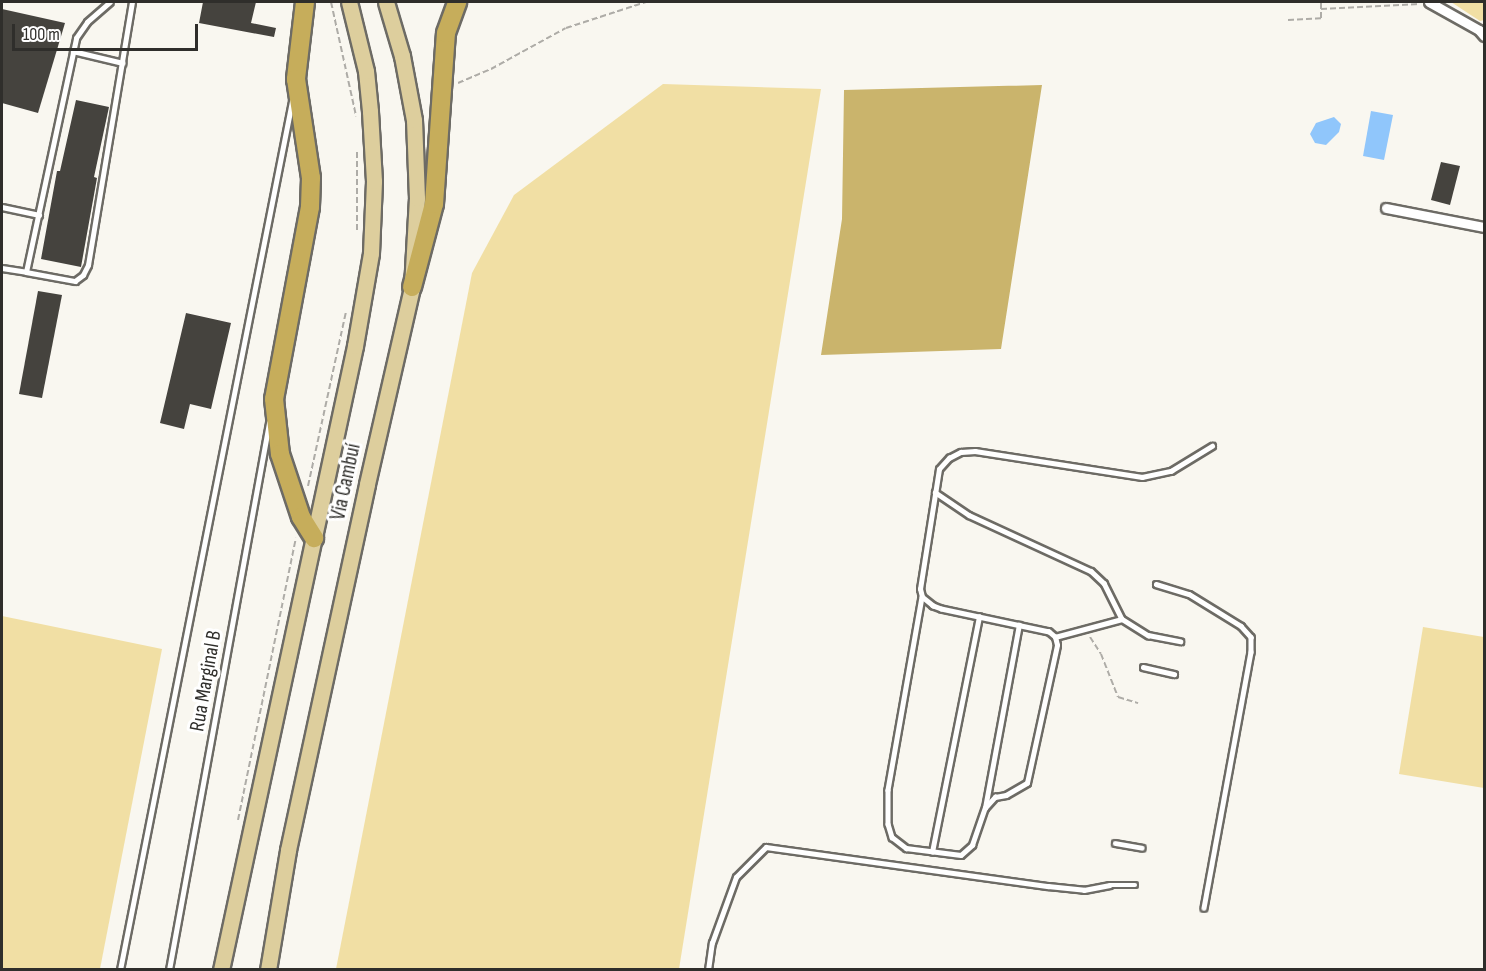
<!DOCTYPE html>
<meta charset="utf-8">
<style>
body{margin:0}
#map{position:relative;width:1486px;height:971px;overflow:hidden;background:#f9f7f0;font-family:"Sofia Sans Condensed",sans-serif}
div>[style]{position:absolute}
.green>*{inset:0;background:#f1dfa4}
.forest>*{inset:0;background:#cab46c}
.water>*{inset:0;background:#90c6fb}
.building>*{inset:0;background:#45433e}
.path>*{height:2px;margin-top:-1px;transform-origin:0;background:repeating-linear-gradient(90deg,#aeaca7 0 6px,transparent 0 9px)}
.roads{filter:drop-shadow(2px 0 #6d6b65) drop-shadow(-2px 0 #6d6b65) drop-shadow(0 2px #6d6b65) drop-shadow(0 -2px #6d6b65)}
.lane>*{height:4.5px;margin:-2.25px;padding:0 2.25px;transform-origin:2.25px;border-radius:2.25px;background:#fff}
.street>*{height:9px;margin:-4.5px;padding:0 4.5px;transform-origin:4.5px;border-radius:4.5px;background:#fff}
.primary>*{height:15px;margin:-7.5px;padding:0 7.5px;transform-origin:7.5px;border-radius:7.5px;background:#ddce9d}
.highway>*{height:18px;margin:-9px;padding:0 9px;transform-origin:9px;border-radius:9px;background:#c6ad5b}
span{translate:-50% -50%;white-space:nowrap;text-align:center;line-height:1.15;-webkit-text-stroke:6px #fff;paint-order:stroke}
.street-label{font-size:21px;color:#2f2e2b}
.frame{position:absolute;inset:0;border:3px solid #2f2e2b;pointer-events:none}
.scale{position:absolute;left:12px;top:24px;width:186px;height:27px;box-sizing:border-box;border:3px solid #2f2e2b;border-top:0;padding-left:8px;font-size:18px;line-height:21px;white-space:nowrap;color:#2f2e2b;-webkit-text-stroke:4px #fff;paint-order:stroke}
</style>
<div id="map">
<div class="green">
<i style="clip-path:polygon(1451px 2px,1484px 2px,1484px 20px,1480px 21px)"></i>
<i style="clip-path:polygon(663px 84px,821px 89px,679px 969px,336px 969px,472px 273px,514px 195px)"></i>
<i style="clip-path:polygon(2px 616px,162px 649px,100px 969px,2px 969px)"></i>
<i style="clip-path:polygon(1423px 627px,1484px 637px,1484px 788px,1399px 774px)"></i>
</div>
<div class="forest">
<i style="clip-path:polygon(1042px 85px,1001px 349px,821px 355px,842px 219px,844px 90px)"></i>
</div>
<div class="water">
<i style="clip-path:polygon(1371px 111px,1393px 115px,1384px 160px,1363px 156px)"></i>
<i style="clip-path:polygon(1334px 117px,1341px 124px,1339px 132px,1326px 145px,1315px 143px,1310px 134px,1316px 123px)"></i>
</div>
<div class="building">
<i style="clip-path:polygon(203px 2px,256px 2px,251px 23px,276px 28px,274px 37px,199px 23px)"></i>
<i style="clip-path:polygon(2px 9px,65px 23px,38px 113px,2px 103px)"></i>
<i style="clip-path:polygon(76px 100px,109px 107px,94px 177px,97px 178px,81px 267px,41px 259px,57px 171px,60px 171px)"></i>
<i style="clip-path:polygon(1441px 162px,1460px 166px,1450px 205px,1431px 200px)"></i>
<i style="clip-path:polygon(38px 291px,62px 295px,42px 398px,19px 394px)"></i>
<i style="clip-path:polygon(186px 313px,231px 323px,211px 409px,190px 404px,184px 429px,160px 423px)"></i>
</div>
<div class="path">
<i style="left:331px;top:2px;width:117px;rotate:77.6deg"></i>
<i style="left:1321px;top:9px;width:99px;rotate:-2.9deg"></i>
<i style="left:1288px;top:20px;width:33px;rotate:-3deg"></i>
<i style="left:1321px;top:18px;width:16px;rotate:-90deg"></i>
<i style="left:458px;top:83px;width:36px;rotate:-23deg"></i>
<i style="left:491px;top:69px;width:85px;rotate:-28.7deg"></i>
<i style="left:566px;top:28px;width:84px;rotate:-18deg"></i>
<i style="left:357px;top:230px;width:78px;rotate:-90deg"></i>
<i style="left:308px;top:486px;width:178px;rotate:-77.7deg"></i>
<i style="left:1090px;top:637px;width:20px;rotate:57deg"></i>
<i style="left:1101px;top:654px;width:46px;rotate:68.4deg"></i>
<i style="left:1118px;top:697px;width:21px;rotate:17deg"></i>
<i style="left:238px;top:820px;width:288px;rotate:-78.4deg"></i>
</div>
<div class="roads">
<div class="lane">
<i style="left:73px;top:51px;width:51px;rotate:13.5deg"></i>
<i style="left:2px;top:207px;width:38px;rotate:12deg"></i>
<i style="left:2px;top:268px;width:24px;rotate:9deg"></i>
<i style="left:26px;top:272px;width:239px;rotate:-77.9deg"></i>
<i style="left:76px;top:38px;width:19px;rotate:-55deg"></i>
<i style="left:87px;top:22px;width:30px;rotate:-41deg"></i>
<i style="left:26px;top:272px;width:50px;rotate:10.4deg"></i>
<i style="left:75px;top:281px;width:10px;rotate:-37deg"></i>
<i style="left:83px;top:275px;width:11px;rotate:-63deg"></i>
<i style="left:88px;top:265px;width:267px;rotate:-80.5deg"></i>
<i style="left:935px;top:492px;width:41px;rotate:34.1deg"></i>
<i style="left:969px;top:515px;width:134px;rotate:24.7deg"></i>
<i style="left:1091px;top:571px;width:18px;rotate:43deg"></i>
<i style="left:1104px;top:583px;width:40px;rotate:63.4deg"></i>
<i style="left:1156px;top:584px;width:34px;rotate:17deg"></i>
<i style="left:1189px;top:594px;width:61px;rotate:31.6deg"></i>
<i style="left:1241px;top:626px;width:15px;rotate:48deg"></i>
<i style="left:1251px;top:637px;width:15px;rotate:90deg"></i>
<i style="left:1251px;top:652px;width:260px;rotate:100.4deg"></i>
<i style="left:922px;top:597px;width:196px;rotate:100deg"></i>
<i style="left:888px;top:790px;width:34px;rotate:90deg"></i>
<i style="left:888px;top:824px;width:14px;rotate:73deg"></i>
<i style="left:892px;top:837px;width:18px;rotate:38deg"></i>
<i style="left:906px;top:848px;width:55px;rotate:7.3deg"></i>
<i style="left:961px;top:855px;width:15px;rotate:-42deg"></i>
<i style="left:972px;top:845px;width:39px;rotate:-71deg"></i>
<i style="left:985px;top:808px;width:15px;rotate:-48deg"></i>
<i style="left:995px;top:797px;width:11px;rotate:-10deg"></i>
<i style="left:1006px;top:795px;width:24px;rotate:-30deg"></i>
<i style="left:1027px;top:783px;width:141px;rotate:-77.7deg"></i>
<i style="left:1057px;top:645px;width:8px;rotate:-104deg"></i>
<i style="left:1055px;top:637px;width:8px;rotate:-140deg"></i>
<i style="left:1049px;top:632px;width:110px;rotate:-168deg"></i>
<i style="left:941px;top:609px;width:9px;rotate:-159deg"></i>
<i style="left:933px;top:606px;width:14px;rotate:-141deg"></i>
<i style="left:922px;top:597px;width:8px;rotate:-104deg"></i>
<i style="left:920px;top:589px;width:121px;rotate:-81deg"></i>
<i style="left:939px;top:469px;width:15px;rotate:-48deg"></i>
<i style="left:949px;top:458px;width:13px;rotate:-27deg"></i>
<i style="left:961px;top:452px;width:14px;rotate:-4deg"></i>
<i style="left:975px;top:451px;width:169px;rotate:8.8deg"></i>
<i style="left:1142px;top:477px;width:30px;rotate:-12deg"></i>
<i style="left:1171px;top:471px;width:48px;rotate:-31.4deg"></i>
<i style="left:1055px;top:637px;width:69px;rotate:-15deg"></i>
<i style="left:1122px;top:619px;width:31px;rotate:32deg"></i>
<i style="left:1148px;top:635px;width:33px;rotate:11deg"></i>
<i style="left:1143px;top:667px;width:32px;rotate:13deg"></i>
<i style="left:985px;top:808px;width:186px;rotate:-79.5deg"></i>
<i style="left:1115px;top:843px;width:27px;rotate:10deg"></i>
<i style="left:932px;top:852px;width:240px;rotate:-78.7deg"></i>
<i style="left:120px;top:970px;width:886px;rotate:-78.8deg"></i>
<i style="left:169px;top:970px;width:556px;rotate:-79.64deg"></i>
<i style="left:708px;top:970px;width:27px;rotate:-82deg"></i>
<i style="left:712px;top:943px;width:70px;rotate:-70deg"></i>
<i style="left:736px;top:877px;width:42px;rotate:-45deg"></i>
<i style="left:766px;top:847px;width:285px;rotate:7.9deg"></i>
<i style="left:1048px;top:886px;width:36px;rotate:6deg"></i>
<i style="left:1084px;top:890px;width:26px;rotate:-11deg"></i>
<i style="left:1110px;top:885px;width:25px"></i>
</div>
<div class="street">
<i style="left:1429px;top:2px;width:57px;rotate:29.2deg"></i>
<i style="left:1479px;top:30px;width:8px;rotate:50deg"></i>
<i style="left:1386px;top:208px;width:100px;rotate:11deg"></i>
</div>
<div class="primary">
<i style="left:221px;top:970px;width:638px;rotate:-77.88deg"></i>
<i style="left:355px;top:346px;width:94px;rotate:-80.2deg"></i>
<i style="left:371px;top:253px;width:72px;rotate:-87.6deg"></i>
<i style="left:374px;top:181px;width:70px;rotate:-93.3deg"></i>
<i style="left:370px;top:111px;width:40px;rotate:-95.7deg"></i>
<i style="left:366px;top:71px;width:71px;rotate:-103.8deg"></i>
<i style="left:268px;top:970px;width:122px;rotate:-80.5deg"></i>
<i style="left:288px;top:850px;width:374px;rotate:-77.8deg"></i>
<i style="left:367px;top:484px;width:202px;rotate:-77.1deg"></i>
<i style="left:412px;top:287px;width:89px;rotate:-86.8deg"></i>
<i style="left:417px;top:198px;width:78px;rotate:-92.2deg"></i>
<i style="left:414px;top:120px;width:65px;rotate:-100.6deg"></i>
<i style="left:402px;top:56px;width:56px;rotate:-106.5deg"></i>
</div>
<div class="highway">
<i style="left:305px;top:2px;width:78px;rotate:96.7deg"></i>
<i style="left:296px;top:79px;width:100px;rotate:81.4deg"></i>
<i style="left:311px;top:178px;width:29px;rotate:92deg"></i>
<i style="left:310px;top:207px;width:195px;rotate:100.6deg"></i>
<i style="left:274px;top:399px;width:55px;rotate:83.8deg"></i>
<i style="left:280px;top:454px;width:66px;rotate:71.6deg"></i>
<i style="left:301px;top:517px;width:25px;rotate:58deg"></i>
<i style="left:412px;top:287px;width:86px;rotate:-75.2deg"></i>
<i style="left:434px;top:204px;width:171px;rotate:-86deg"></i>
<i style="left:446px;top:33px;width:33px;rotate:-70deg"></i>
</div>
</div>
<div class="street-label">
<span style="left:346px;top:482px;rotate:-78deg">Via Cambuí</span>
<span style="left:206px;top:681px;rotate:-80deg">Rua Marginal B</span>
</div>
<div class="frame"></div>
<div class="scale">100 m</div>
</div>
